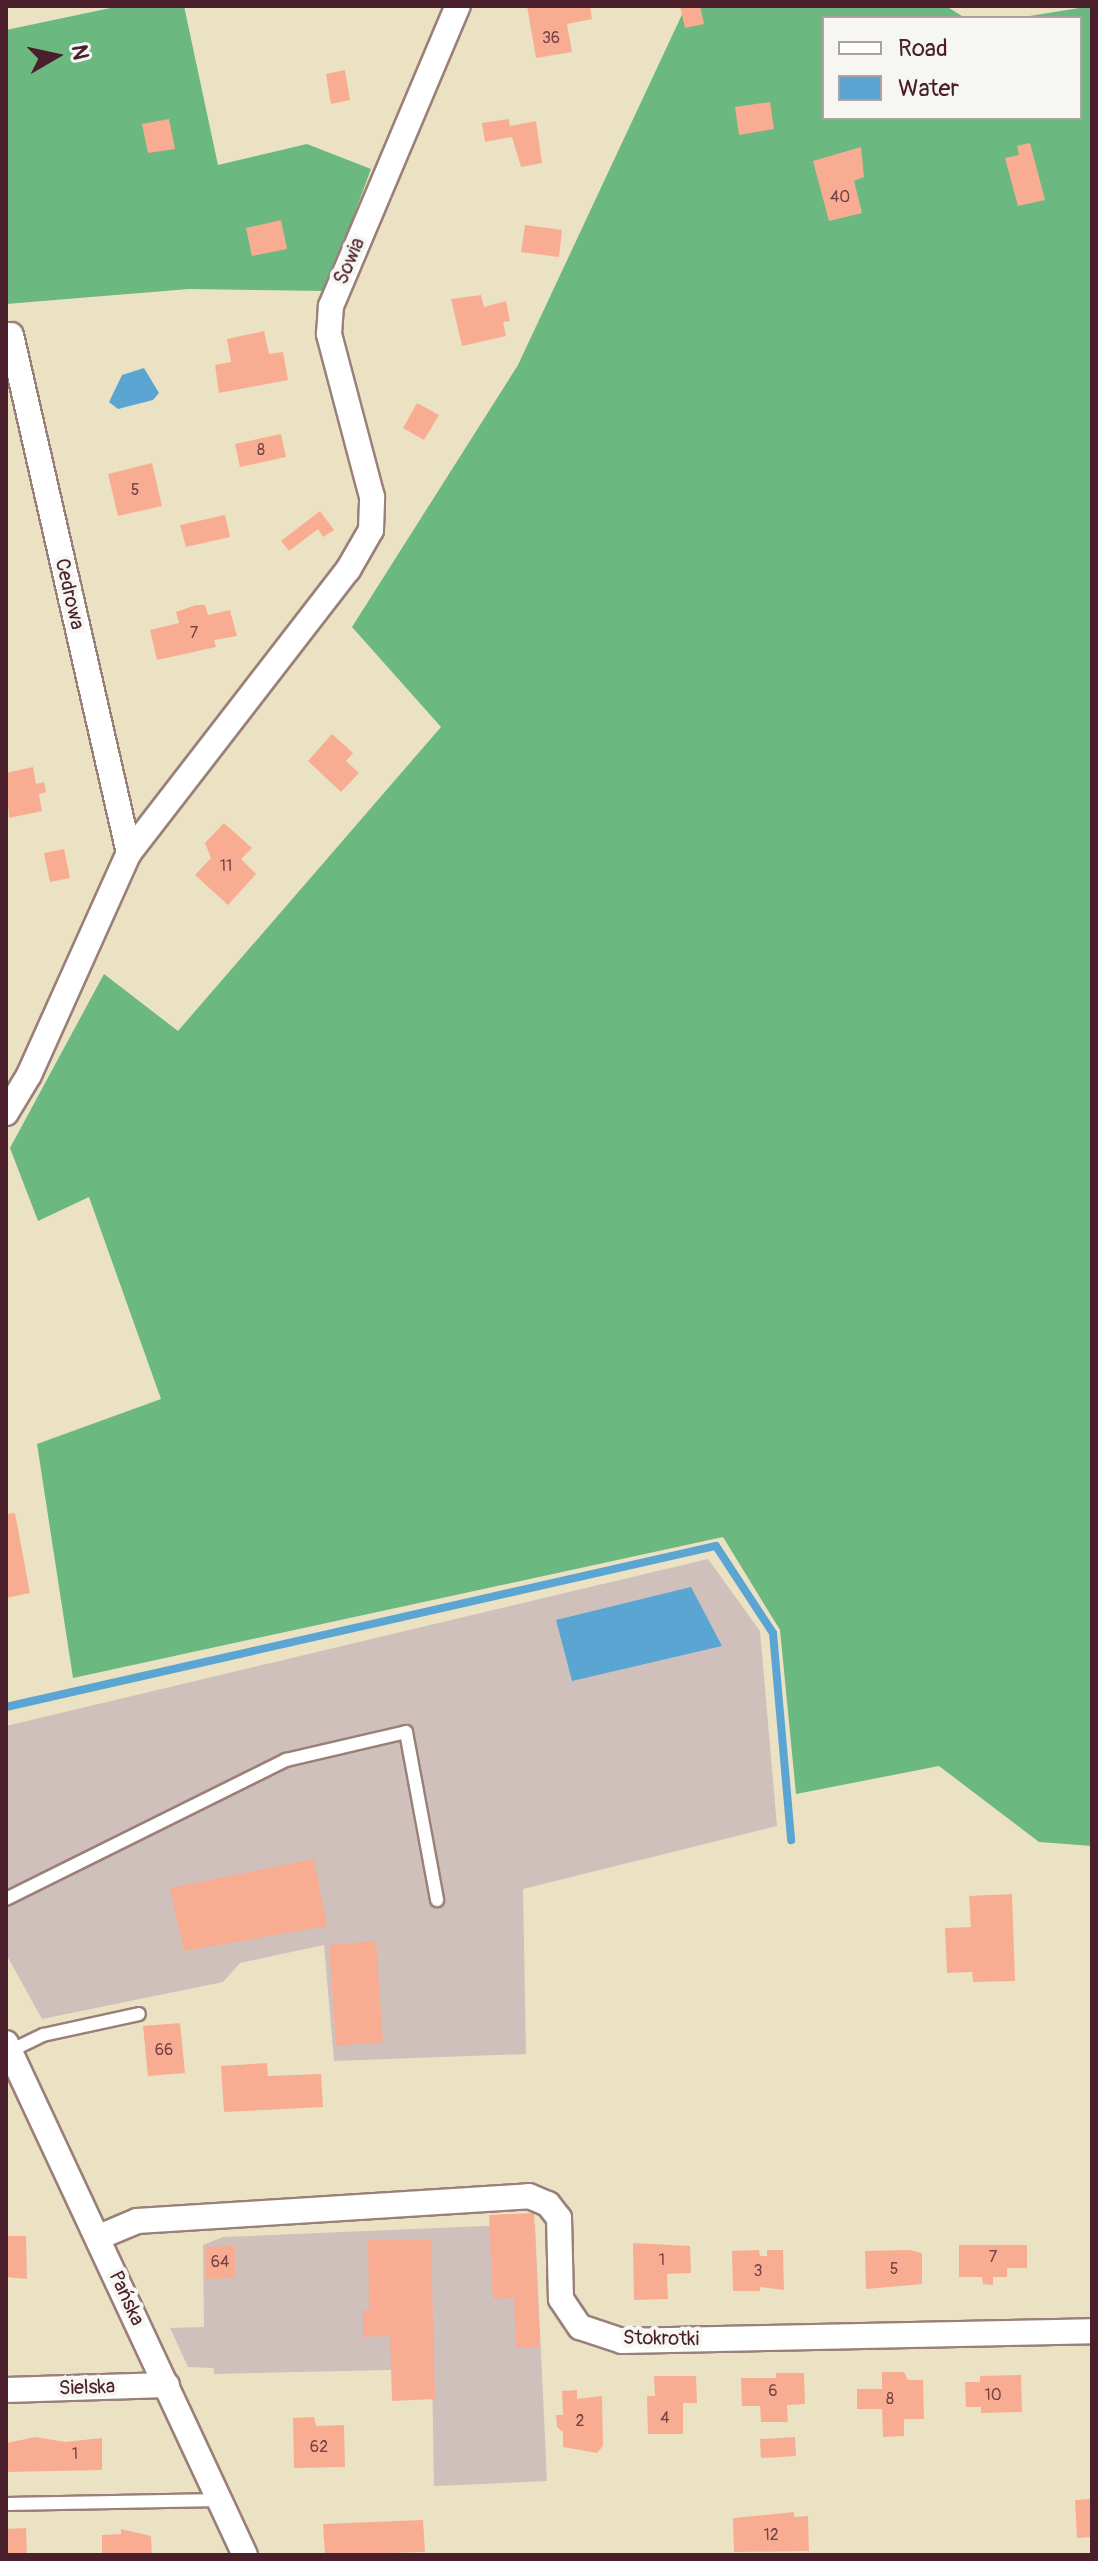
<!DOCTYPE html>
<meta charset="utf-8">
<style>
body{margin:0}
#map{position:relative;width:1098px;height:2561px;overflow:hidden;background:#ebe2c4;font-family:Pangolin,sans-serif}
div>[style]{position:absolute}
.industrial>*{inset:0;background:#cfc0bb}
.forest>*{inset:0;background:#6cb881}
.water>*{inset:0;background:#5ba5d3}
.stream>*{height:8px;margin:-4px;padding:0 4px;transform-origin:4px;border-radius:4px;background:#5ba5d3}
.building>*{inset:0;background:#f8ad93}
.roads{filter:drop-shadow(2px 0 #9a8078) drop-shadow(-2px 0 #9a8078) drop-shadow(0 2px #9a8078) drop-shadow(0 -2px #9a8078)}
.service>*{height:12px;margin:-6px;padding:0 6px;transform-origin:6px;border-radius:6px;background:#fff}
.minor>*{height:24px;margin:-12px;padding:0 12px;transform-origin:12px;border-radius:12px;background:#fff}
span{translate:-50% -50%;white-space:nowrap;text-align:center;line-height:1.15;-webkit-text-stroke:8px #f6f6f2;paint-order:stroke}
.number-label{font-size:16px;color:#764245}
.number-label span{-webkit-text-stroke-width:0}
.street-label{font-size:20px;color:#4a1f2b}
.frame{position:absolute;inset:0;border:8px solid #4a1f2b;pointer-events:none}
.legend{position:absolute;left:822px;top:16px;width:260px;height:104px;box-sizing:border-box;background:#f6f6f2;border:2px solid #b1a0a2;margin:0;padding:10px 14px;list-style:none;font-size:24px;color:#4a1f2b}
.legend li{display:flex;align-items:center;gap:16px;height:40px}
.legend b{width:40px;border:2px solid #b1a0a2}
.north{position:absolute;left:16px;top:16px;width:80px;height:80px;-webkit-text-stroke:6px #f6f6f2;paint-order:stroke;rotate:81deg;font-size:22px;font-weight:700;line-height:32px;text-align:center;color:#4a1f2b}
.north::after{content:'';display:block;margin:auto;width:28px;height:36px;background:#4a1f2b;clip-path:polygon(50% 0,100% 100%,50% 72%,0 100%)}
</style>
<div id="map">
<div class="industrial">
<i style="clip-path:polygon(708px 1559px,760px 1631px,777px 1826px,523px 1889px,526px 2054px,334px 2061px,324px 1945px,240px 1963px,223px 1982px,42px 2019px,6px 1954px,6px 1726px)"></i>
<i style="clip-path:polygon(535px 2224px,547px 2481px,434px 2486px,432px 2369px,214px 2374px,214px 2368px,188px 2367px,170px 2328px,204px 2327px,203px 2245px,223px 2237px)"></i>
</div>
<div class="forest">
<i style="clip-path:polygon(120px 6px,184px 6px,218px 165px,307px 144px,371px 169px,326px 291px,189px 289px,6px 304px,6px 30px)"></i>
<i style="clip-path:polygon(686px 6px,946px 6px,965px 18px,824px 18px,824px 118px,1080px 118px,1080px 18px,1017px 18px,1092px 6px,1092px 1846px,1039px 1842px,939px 1766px,796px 1794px,780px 1630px,723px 1537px,73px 1678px,37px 1444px,161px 1399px,89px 1197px,38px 1221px,10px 1148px,104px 974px,178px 1031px,441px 727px,352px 627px,518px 365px)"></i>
</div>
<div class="water">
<i style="clip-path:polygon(144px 368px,159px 393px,153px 400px,118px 409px,109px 402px,122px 375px)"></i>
<i style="clip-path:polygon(691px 1587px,722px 1646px,572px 1681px,556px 1620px)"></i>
</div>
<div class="stream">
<i style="left:6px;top:1707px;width:728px;rotate:-12.78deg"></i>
<i style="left:716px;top:1546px;width:104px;rotate:56.8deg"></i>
<i style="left:773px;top:1633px;width:208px;rotate:85deg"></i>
</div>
<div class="building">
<i style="clip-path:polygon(527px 6px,590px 6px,592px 19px,567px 24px,572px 52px,536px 58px)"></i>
<i style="clip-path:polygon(680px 6px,700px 6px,704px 24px,685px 28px)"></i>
<i style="clip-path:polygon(345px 70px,350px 100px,331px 104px,326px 74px)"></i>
<i style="clip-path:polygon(770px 102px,774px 129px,739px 135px,735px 107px)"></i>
<i style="clip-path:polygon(169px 119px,175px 149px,148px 153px,142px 124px)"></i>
<i style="clip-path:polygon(509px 119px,510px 126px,536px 121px,542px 163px,521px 167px,512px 137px,485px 142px,482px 123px)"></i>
<i style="clip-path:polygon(1030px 143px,1045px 200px,1018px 206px,1005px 158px,1019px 155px,1017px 146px)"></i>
<i style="clip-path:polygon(861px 147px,864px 177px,854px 181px,862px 213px,829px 221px,813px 161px)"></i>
<i style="clip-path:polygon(281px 220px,287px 249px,252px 256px,246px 228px)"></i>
<i style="clip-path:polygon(525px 225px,562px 230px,559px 257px,521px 252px)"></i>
<i style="clip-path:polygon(481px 295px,484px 307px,506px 301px,510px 321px,503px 322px,506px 336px,462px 346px,451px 299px)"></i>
<i style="clip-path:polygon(264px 331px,269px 354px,283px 352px,288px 380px,219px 393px,215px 365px,231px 362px,227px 339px)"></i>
<i style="clip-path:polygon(417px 403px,439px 415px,424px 440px,403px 428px)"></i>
<i style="clip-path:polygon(281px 434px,286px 457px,240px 467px,235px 444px)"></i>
<i style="clip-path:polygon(152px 463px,162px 506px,118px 516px,108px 474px)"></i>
<i style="clip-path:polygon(320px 511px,334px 530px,323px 537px,318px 529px,289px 551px,281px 541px)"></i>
<i style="clip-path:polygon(225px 515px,230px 537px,186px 547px,180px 525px)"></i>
<i style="clip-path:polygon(196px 605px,205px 605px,208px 615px,230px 610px,237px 636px,214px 640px,216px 647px,157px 660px,150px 630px,179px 623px,176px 612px)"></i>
<i style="clip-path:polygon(332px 734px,353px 753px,346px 761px,359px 773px,341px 792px,308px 761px)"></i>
<i style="clip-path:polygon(33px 767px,36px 784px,44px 782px,46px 792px,39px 794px,42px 811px,9px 818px,6px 773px)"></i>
<i style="clip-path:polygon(224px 823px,252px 848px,241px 859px,256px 874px,228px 905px,195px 875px,211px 858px,205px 843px)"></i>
<i style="clip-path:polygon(64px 849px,70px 878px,50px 882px,44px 853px)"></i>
<i style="clip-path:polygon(15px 1513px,30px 1593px,6px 1598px,6px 1514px)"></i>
<i style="clip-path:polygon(314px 1859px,327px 1926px,184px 1951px,170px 1888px)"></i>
<i style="clip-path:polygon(1012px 1894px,1015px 1981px,973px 1982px,972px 1972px,947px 1973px,945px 1928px,971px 1927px,969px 1896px)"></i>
<i style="clip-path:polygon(376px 1941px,383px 2042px,336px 2046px,329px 1945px)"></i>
<i style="clip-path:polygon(180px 2023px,185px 2073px,148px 2076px,143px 2026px)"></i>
<i style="clip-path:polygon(267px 2063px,268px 2076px,321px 2074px,323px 2107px,224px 2112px,221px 2066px)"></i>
<i style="clip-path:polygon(534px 2213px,540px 2347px,516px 2347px,514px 2298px,493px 2299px,489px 2215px)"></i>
<i style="clip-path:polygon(6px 2236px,26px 2236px,27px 2279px,6px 2277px)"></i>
<i style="clip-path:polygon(431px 2239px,435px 2399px,392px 2401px,390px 2336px,363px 2337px,363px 2310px,369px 2310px,368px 2240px)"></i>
<i style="clip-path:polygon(633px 2243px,690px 2246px,691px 2273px,667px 2274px,668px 2299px,634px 2300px)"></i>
<i style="clip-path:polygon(959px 2245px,1027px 2245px,1027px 2268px,1007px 2268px,1007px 2277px,993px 2277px,993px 2285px,983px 2284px,982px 2277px,959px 2277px)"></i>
<i style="clip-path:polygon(235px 2246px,235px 2278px,206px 2279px,205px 2247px)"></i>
<i style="clip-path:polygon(759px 2250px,760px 2256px,767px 2256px,767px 2250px,783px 2250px,784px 2290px,760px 2287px,760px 2291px,733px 2291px,732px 2251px)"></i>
<i style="clip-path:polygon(909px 2250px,922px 2253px,922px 2284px,866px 2289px,865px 2251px)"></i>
<i style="clip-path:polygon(882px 2372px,904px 2372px,908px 2380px,923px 2380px,924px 2419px,904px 2419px,904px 2436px,883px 2437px,882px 2409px,857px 2409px,857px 2389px,882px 2389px)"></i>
<i style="clip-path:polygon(776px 2373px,804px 2373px,805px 2404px,787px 2405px,788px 2422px,761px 2422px,760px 2406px,742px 2406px,741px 2378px,776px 2378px)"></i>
<i style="clip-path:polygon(1021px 2375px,1022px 2412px,981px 2413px,981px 2407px,966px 2407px,965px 2382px,980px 2382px,980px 2376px)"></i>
<i style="clip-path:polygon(654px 2376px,696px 2376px,697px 2403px,683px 2403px,683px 2434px,648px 2434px,647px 2396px,655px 2396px)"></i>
<i style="clip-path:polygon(577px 2390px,577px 2399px,602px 2396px,603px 2446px,597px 2453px,563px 2447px,563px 2432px,557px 2427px,556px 2415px,563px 2415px,562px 2391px)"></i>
<i style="clip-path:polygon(314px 2417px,316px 2426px,344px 2425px,345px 2467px,294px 2468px,293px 2418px)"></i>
<i style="clip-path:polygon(36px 2437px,65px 2442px,102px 2438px,102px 2470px,6px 2472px,6px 2443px)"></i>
<i style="clip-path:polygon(795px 2437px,796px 2456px,761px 2458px,760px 2439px)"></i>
<i style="clip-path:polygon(1092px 2499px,1092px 2537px,1077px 2538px,1075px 2500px)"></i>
<i style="clip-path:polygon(794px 2512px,794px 2517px,808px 2516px,809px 2551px,734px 2552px,733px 2518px)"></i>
<i style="clip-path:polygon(423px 2520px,425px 2552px,325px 2555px,323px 2524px)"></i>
<i style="clip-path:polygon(26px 2528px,27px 2555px,6px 2555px,6px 2529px)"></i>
<i style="clip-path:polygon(121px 2529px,151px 2536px,152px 2555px,102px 2555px,102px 2535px,121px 2534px)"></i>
</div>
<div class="roads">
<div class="service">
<i style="left:6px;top:1899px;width:313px;rotate:-26.4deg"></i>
<i style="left:286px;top:1760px;width:123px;rotate:-13.1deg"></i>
<i style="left:406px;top:1732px;width:171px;rotate:79.5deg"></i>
<i style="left:10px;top:2051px;width:37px;rotate:-26deg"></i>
<i style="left:43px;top:2035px;width:98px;rotate:-12.3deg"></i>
<i style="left:7px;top:2504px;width:213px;rotate:-1.1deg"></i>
</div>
<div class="minor">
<i style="left:11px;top:335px;width:531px;rotate:77.17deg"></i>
<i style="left:6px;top:1113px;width:44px;rotate:-58.8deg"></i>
<i style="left:29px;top:1075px;width:243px;rotate:-65.8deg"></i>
<i style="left:129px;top:853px;width:358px;rotate:-52.3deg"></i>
<i style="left:348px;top:570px;width:46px;rotate:-60.1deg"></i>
<i style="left:371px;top:530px;width:33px;rotate:-88deg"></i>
<i style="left:372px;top:497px;width:169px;rotate:-104.8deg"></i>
<i style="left:329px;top:334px;width:28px;rotate:-86deg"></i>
<i style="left:331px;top:306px;width:326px;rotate:-67.1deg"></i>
<i style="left:6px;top:2043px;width:565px;rotate:64.98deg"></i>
<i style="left:99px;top:2237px;width:41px;rotate:-22.8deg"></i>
<i style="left:137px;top:2221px;width:393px;rotate:-3.6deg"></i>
<i style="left:529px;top:2196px;width:21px;rotate:23deg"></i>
<i style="left:548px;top:2204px;width:18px;rotate:52deg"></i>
<i style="left:559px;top:2218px;width:81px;rotate:88.6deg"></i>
<i style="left:561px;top:2299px;width:34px;rotate:56deg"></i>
<i style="left:580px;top:2327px;width:44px;rotate:18.4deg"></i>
<i style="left:622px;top:2341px;width:470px;rotate:-1.2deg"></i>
<i style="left:6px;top:2390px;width:161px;rotate:-1.8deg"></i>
</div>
</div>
<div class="number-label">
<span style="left:551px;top:38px">36</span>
<span style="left:840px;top:197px">40</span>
<span style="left:261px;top:450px">8</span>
<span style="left:135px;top:490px">5</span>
<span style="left:194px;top:633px">7</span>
<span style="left:226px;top:866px">11</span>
<span style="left:164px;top:2050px">66</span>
<span style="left:993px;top:2257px">7</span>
<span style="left:662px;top:2260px">1</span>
<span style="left:220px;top:2262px">64</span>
<span style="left:894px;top:2269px">5</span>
<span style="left:758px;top:2271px">3</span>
<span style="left:773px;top:2391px">6</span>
<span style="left:993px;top:2395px">10</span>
<span style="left:890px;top:2399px">8</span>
<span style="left:665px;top:2418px">4</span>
<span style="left:580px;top:2421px">2</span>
<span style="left:319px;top:2447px">62</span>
<span style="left:75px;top:2454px">1</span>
<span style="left:771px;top:2535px">12</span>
</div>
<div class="street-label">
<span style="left:349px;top:261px;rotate:-67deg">Sowia</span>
<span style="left:70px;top:594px;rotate:77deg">Cedrowa</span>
<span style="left:127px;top:2298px;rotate:65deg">Pańska</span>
<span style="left:661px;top:2338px;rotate:1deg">Stokrotki</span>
<span style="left:87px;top:2387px;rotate:-2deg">Sielska</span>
</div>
<div class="frame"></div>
<ul class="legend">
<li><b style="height:10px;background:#fff"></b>Road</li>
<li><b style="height:22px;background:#5ba5d3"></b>Water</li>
</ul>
<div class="north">N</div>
</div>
